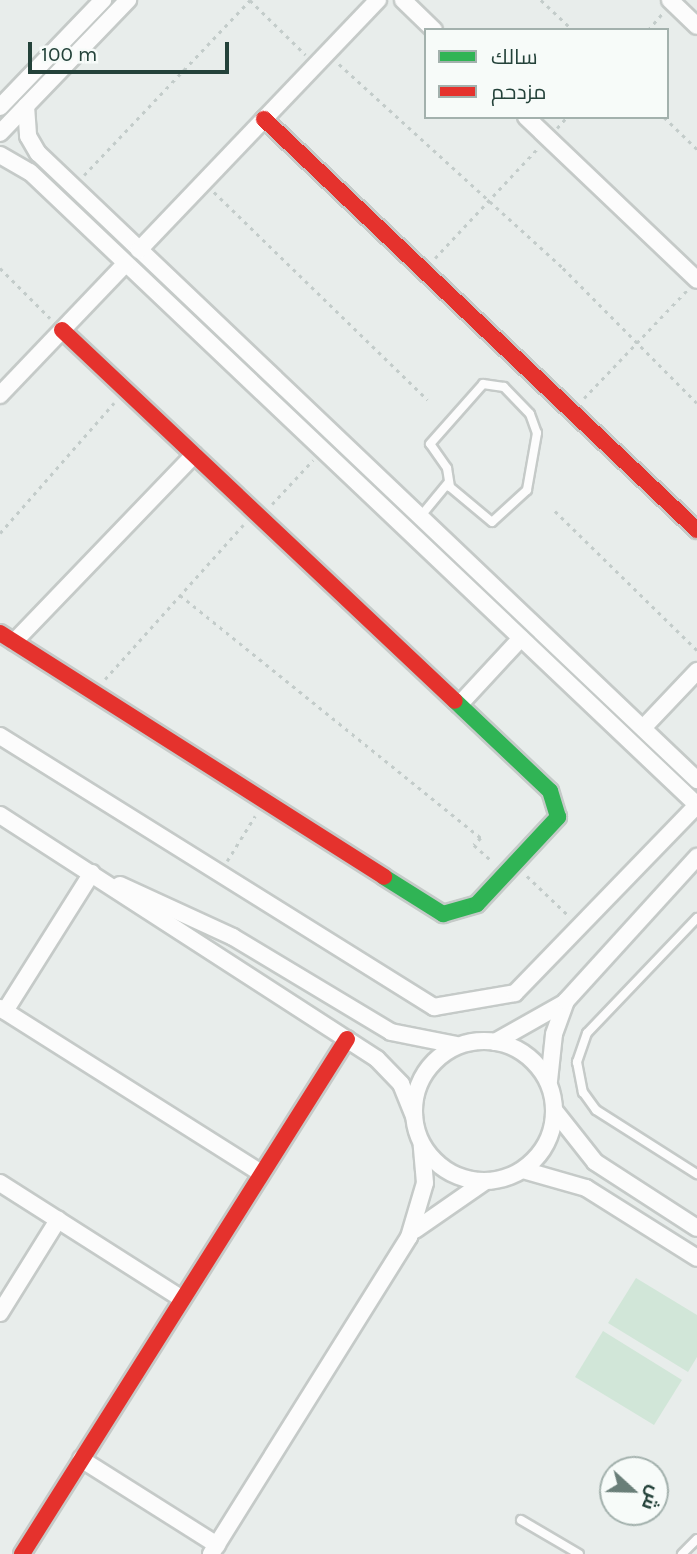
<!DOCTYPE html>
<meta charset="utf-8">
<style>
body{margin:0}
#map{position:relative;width:697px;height:1554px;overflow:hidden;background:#e8edeb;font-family:Karla,Cairo,sans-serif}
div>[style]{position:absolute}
.green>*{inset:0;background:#d1e6d8}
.path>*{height:2.5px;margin-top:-1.25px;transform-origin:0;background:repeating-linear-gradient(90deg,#c3ccca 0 3.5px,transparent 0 8.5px)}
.roads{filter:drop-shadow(2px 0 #c5cac8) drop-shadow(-2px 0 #c5cac8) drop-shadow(0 2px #c5cac8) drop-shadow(0 -2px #c5cac8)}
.lane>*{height:8px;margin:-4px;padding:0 4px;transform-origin:4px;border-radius:4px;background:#fcfcfc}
.street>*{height:16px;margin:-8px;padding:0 8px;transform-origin:8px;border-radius:8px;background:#fcfcfc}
.street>.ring{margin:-8px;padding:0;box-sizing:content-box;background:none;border:16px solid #fcfcfc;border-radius:50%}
.fast>*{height:16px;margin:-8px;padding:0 8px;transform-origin:8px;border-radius:8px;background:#30b455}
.jam>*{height:16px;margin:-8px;padding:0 8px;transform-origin:8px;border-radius:8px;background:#e5322d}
span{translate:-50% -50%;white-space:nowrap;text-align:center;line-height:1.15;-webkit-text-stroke:6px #f7fbf9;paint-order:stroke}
.legend{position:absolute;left:424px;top:28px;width:245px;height:91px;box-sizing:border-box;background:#f7fbf9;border:2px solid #a3b1ad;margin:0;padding:9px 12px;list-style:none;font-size:21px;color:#24423a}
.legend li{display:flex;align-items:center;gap:14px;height:35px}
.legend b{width:35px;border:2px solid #a3b1ad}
.north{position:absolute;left:599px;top:1456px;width:70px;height:70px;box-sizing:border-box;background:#f7fbf9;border:2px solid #a3b1ad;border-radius:50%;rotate:112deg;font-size:19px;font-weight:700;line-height:28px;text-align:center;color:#24423a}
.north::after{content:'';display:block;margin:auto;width:24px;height:32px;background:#697e78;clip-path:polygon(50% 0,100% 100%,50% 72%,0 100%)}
.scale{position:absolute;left:28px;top:42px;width:201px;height:32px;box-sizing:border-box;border:4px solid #24423a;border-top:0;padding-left:9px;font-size:21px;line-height:24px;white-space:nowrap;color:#24423a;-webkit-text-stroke:5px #f7fbf9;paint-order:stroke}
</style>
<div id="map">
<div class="green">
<i style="clip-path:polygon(636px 1278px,697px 1315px,697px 1357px,688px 1372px,608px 1323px)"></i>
<i style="clip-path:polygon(603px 1331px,682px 1380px,654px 1425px,575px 1377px)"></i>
</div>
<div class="path">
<i style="left:250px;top:0;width:78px;rotate:44.5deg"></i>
<i style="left:541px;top:0;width:44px;rotate:43.2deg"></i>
<i style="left:648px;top:30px;width:23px;rotate:-49deg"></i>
<i style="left:339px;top:64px;width:303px;rotate:42.3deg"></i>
<i style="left:563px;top:268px;width:190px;rotate:45.2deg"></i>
<i style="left:664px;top:117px;width:46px;rotate:44.1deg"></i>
<i style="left:557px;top:128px;width:15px;rotate:-48deg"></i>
<i style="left:84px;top:175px;width:241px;rotate:-46.5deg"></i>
<i style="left:214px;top:192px;width:298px;rotate:44.2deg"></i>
<i style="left:435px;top:258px;width:151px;rotate:-46.9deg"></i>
<i style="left:0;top:268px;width:71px;rotate:45deg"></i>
<i style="left:584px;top:398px;width:151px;rotate:-46.3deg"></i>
<i style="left:272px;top:504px;width:60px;rotate:-47deg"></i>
<i style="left:555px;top:511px;width:199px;rotate:44.4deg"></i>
<i style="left:0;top:533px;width:173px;rotate:-48.8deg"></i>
<i style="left:180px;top:595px;width:387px;rotate:38.9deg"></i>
<i style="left:481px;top:838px;width:10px;rotate:135deg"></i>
<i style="left:474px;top:845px;width:25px;rotate:42deg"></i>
<i style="left:105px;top:679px;width:207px;rotate:-48.1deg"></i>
<i style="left:227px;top:861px;width:53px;rotate:-58.1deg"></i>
<i style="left:527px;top:876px;width:59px;rotate:43.6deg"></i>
</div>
<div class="roads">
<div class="lane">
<i style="left:483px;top:384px;width:21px;rotate:8deg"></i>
<i style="left:504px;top:387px;width:37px;rotate:46deg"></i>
<i style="left:530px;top:414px;width:20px;rotate:70deg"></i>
<i style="left:537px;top:433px;width:58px;rotate:100deg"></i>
<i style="left:527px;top:490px;width:47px;rotate:137.6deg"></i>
<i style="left:492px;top:522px;width:55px;rotate:-140.2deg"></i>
<i style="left:450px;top:487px;width:19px;rotate:-99deg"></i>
<i style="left:447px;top:468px;width:29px;rotate:-125deg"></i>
<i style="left:430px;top:444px;width:80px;rotate:-48.5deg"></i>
<i style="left:420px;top:517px;width:44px;rotate:-50.5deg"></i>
<i style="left:697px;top:918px;width:159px;rotate:133.7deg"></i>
<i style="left:587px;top:1033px;width:31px;rotate:109deg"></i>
<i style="left:577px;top:1062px;width:31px;rotate:79deg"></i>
<i style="left:583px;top:1092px;width:22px;rotate:54deg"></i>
<i style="left:596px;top:1110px;width:120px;rotate:32.4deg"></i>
<i style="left:521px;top:1520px;width:67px;rotate:30.4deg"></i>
<i style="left:682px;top:1554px;width:21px;rotate:-45deg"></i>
</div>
<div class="street">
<i style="left:403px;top:0;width:43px;rotate:44.1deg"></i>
<i style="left:670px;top:0;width:37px;rotate:44deg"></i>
<i style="left:26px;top:106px;width:30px;rotate:86deg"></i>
<i style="left:28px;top:136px;width:20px;rotate:60deg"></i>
<i style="left:38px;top:153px;width:910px;rotate:43.57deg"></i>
<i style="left:0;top:107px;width:149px;rotate:-46.1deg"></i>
<i style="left:526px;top:117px;width:236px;rotate:43.6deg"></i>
<i style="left:0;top:133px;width:185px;rotate:-46.1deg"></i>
<i style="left:0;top:155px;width:34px;rotate:30deg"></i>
<i style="left:30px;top:172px;width:920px;rotate:43.5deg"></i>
<i style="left:139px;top:250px;width:346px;rotate:-46.3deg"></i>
<i style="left:0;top:395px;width:181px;rotate:-46.3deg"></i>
<i style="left:14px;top:642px;width:260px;rotate:-46.1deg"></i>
<i style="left:459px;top:705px;width:91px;rotate:-47.2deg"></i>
<i style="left:643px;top:728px;width:79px;rotate:-46.5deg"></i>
<i style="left:0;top:736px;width:512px;rotate:31.98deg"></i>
<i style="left:434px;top:1007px;width:82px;rotate:-9.8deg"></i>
<i style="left:515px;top:993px;width:262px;rotate:-45.9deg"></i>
<i style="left:0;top:815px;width:449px;rotate:32.9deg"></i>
<i style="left:377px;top:1059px;width:35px;rotate:46deg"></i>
<i style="left:401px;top:1084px;width:35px;rotate:68deg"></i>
<i style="left:120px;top:885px;width:124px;rotate:24.7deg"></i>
<i style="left:233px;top:937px;width:184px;rotate:31deg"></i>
<i style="left:391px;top:1032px;width:66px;rotate:11.3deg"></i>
<i style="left:0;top:1008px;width:309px;rotate:32.3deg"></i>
<i style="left:5px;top:1011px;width:163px;rotate:-57.8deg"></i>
<i class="ring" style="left:414px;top:1041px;width:124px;height:124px"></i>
<i style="left:495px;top:1042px;width:79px;rotate:-29.5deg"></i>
<i style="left:549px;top:1081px;width:47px;rotate:-83.9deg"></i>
<i style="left:554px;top:1034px;width:35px;rotate:-70deg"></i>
<i style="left:566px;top:1001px;width:195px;rotate:-47.7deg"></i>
<i style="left:554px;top:1110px;width:66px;rotate:51.7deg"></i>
<i style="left:595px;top:1162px;width:121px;rotate:32.9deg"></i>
<i style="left:523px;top:1170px;width:66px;rotate:15.9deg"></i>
<i style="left:586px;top:1188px;width:131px;rotate:32.2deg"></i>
<i style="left:0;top:1183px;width:216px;rotate:32.5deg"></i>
<i style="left:415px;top:1230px;width:84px;rotate:-34.8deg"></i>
<i style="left:0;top:1313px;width:110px;rotate:-58.1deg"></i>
<i style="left:81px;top:1459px;width:161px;rotate:32.3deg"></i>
<i style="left:211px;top:1554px;width:374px;rotate:-58deg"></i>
<i style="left:409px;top:1237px;width:56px;rotate:-73.5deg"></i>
<i style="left:425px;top:1183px;width:38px;rotate:-95deg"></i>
</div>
<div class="fast">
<i style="left:384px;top:877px;width:70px;rotate:32.1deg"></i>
<i style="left:443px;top:914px;width:35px;rotate:-16deg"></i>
<i style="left:477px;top:904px;width:119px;rotate:-47deg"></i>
<i style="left:558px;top:817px;width:27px;rotate:-107deg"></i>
<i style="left:550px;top:791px;width:131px;rotate:-136.5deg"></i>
</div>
<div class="jam">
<i style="left:264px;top:119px;width:597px;rotate:43.51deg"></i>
<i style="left:62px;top:330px;width:540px;rotate:43.35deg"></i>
<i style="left:0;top:633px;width:455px;rotate:32.4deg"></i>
<i style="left:22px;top:1554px;width:609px;rotate:-57.75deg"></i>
</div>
</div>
<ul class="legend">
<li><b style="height:9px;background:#30b455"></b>سالك</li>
<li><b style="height:9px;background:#e5322d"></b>مزدحم</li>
</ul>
<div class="north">ش</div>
<div class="scale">100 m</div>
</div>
